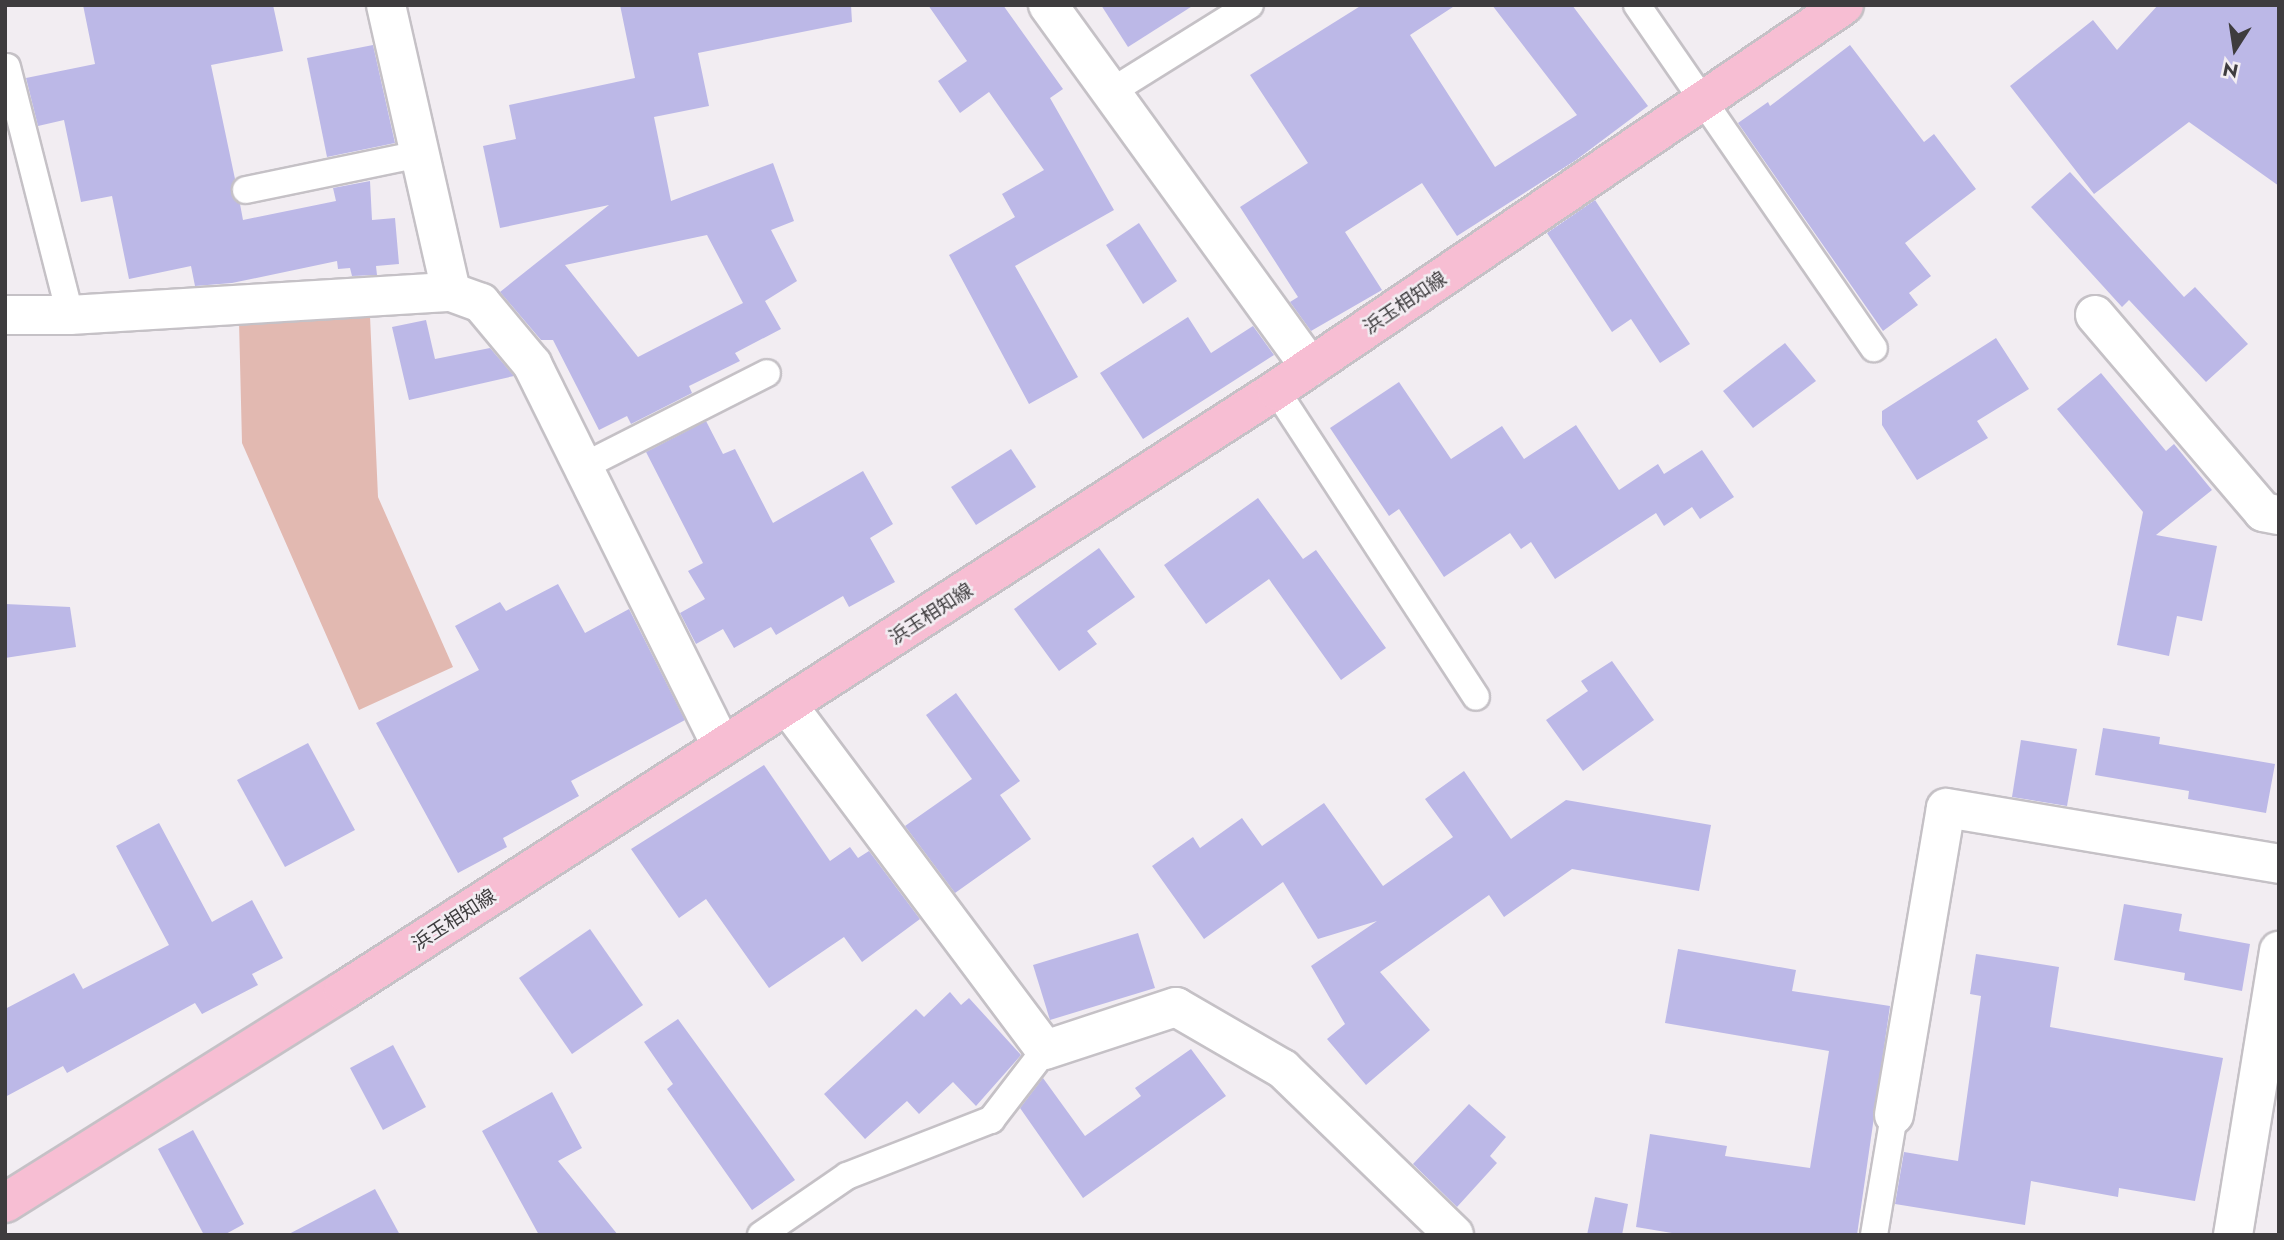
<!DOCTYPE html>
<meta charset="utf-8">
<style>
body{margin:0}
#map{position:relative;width:2284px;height:1240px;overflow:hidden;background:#f2edf2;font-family:Jost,"Noto Sans JP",sans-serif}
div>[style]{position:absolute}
.green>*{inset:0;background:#e2b9b1}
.building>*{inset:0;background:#bcb8e7}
.roads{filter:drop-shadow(2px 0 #c5c1c6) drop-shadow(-2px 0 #c5c1c6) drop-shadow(0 2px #c5c1c6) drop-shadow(0 -2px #c5c1c6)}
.service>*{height:26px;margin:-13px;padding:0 13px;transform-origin:13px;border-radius:13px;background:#fff}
.minor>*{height:38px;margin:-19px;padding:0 19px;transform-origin:19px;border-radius:19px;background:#fff}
.primary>*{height:38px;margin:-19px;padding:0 19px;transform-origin:19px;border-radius:19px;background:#f7bed3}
span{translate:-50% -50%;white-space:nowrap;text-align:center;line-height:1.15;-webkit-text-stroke:5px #f2edf2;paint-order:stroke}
.street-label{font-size:19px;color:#3e3c3e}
.frame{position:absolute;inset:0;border:7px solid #3e3c3e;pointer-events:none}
.north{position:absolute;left:2200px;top:14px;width:70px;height:70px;-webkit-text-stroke:5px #f2edf2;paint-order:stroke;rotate:192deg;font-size:19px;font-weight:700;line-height:28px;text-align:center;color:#3e3c3e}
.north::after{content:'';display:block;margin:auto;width:24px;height:32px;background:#3e3c3e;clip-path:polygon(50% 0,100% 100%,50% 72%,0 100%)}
</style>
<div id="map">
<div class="green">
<i style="clip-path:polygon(370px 316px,378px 497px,453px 667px,359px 710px,242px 443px,239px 321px)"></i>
</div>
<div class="building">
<i style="clip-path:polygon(83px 5px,273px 5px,283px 51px,211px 65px,235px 179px,231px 192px,240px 204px,243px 220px,336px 201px,333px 188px,370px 181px,372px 220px,395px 218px,399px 264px,376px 266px,377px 275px,352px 276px,350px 268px,338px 269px,337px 261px,232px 283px,195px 286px,191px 266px,129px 279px,112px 196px,81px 202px,64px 120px,38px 126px,26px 78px,95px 64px)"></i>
<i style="clip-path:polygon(evenodd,620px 5px,851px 5px,852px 22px,698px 53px,709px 106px,654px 117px,671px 201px,773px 163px,794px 221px,771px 230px,797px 281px,765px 301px,781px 329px,735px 353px,740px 361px,689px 386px,692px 393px,631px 424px,627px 416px,599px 430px,553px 340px,541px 340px,500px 292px,609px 205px,500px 228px,483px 146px,516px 139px,509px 105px,635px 78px,620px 5px,707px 235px,743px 303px,638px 357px,565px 265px,707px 235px)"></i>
<i style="clip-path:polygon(928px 5px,1003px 5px,1063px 89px,1050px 98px,1114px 210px,1015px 266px,1078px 377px,1029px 404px,949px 255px,1015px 217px,1002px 194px,1044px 170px,989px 92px,960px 113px,938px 81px,967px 61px)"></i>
<i style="clip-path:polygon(1101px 5px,1194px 5px,1128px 47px)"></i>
<i style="clip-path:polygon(1362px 5px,1456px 5px,1410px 35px,1495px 167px,1577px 115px,1492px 5px,1572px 5px,1648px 106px,1576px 160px,1457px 236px,1422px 183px,1345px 232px,1382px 290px,1311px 331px,1290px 302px,1298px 297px,1240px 207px,1308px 163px,1250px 75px)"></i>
<i style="clip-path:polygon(2158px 5px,2279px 5px,2279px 186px,2189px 122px,2094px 194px,2010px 86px,2093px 20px,2117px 50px)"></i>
<i style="clip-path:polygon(373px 45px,395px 143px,327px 157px,307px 58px)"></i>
<i style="clip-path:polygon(1850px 45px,1924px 142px,1934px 134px,1976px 189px,1905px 243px,1931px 276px,1909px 293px,1918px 305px,1883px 331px,1738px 123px,1768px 102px,1770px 106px)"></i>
<i style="clip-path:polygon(2070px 172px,2184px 297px,2195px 287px,2248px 344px,2206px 382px,2129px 300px,2122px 307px,2031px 207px)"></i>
<i style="clip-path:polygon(1595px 200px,1690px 344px,1660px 363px,1631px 319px,1612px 332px,1547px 233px)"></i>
<i style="clip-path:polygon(1139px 223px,1177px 281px,1143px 304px,1106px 245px)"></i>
<i style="clip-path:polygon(1188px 317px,1211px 353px,1253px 326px,1274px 355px,1143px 439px,1100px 373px)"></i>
<i style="clip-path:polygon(426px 320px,435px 359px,490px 348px,514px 376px,409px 400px,392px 327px)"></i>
<i style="clip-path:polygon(1996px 338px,2029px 389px,1977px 421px,1988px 438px,1917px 480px,1882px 425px,1882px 411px)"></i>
<i style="clip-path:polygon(1785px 343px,1816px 381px,1753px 428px,1723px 391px)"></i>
<i style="clip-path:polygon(2101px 373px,2166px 451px,2174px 444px,2212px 490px,2156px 535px,2217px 546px,2202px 621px,2177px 616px,2169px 656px,2117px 645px,2143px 512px,2057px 409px)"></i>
<i style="clip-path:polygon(1399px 382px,1451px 459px,1502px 426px,1524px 459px,1576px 425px,1619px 490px,1658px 464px,1664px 474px,1702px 450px,1734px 497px,1700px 519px,1692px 507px,1664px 526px,1656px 513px,1555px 579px,1531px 542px,1521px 549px,1510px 533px,1444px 577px,1399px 509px,1389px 516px,1330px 428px)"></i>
<i style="clip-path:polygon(706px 421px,723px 454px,735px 449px,773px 523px,863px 471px,893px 524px,870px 538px,895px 582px,849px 607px,843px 596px,776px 635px,771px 627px,734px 648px,723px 629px,696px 644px,680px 613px,705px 599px,688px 571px,703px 563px,646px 452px)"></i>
<i style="clip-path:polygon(1011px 449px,1036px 487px,976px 525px,951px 487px)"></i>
<i style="clip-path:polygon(1258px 498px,1303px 559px,1316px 550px,1386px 648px,1341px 680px,1269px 579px,1206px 624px,1164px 565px)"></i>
<i style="clip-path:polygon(1099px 548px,1135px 597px,1087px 631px,1097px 644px,1059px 671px,1014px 609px)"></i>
<i style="clip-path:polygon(558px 584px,585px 633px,629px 609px,685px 720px,571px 781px,579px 796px,503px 838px,507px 847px,458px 873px,376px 723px,479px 670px,455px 626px,500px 602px,506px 611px)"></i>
<i style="clip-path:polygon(5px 604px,70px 607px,76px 647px,5px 658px)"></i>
<i style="clip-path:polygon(1612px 661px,1654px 720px,1583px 771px,1546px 720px,1588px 691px,1581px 681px)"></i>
<i style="clip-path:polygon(956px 693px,1020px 781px,1000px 795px,1031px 839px,955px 893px,905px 826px,972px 779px,926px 715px)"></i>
<i style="clip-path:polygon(2103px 728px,2160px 737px,2159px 744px,2275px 764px,2266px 813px,2188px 799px,2189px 791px,2095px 775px)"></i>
<i style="clip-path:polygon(2021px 740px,2077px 749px,2067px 806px,2012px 797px)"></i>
<i style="clip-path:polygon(308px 743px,355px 830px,285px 867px,237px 780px)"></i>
<i style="clip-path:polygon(764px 765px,830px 861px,850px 847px,858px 858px,869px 851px,920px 919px,862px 962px,844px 937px,769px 988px,706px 899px,679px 918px,631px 849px)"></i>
<i style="clip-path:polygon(1464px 771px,1511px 839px,1566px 800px,1711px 825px,1699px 891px,1572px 869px,1504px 917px,1489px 895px,1380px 972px,1430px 1030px,1366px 1085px,1327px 1039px,1345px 1024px,1311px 966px,1377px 921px,1318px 939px,1283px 882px,1204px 939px,1152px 866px,1193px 837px,1200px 848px,1242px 818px,1262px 846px,1324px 803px,1383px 886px,1453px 837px,1425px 799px)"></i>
<i style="clip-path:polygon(159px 823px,212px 922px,252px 900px,283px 958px,252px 974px,258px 985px,202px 1014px,195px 1003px,67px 1073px,63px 1066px,5px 1097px,5px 1009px,74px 973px,83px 989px,169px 945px,116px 846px)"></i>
<i style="clip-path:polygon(2124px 904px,2182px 914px,2179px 931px,2250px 944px,2242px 991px,2184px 980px,2185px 973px,2114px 960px)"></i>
<i style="clip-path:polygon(590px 929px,643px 1005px,572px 1054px,519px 978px)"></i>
<i style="clip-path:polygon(1138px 933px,1155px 988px,1050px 1020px,1033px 965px)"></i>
<i style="clip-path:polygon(1678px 949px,1796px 970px,1792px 991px,1890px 1006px,1857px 1235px,1684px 1235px,1636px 1227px,1650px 1134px,1727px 1146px,1725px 1156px,1810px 1168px,1829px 1051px,1665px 1023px)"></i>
<i style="clip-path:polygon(1976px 954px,2059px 967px,2050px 1027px,2223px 1058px,2195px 1201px,2119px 1188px,2118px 1197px,2031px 1181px,2025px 1225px,1895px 1204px,1904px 1152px,1958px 1161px,1981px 996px,1970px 994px)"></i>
<i style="clip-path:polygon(950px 992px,961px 1005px,969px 998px,1021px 1055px,976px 1106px,953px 1082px,919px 1114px,907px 1101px,865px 1139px,824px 1094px,916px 1009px,924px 1017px)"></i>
<i style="clip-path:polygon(678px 1019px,795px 1180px,752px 1210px,667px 1089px,673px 1084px,644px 1042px)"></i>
<i style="clip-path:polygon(393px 1045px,426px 1107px,383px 1130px,350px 1068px)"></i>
<i style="clip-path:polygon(1191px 1049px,1226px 1096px,1083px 1198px,1020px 1108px,1043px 1078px,1085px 1136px,1141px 1096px,1135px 1088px)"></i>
<i style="clip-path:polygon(552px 1092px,582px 1148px,558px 1161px,618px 1235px,539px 1235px,482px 1131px)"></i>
<i style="clip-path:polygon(1469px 1104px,1506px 1137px,1490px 1156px,1497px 1163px,1457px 1207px,1413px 1164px)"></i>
<i style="clip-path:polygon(193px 1130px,244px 1224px,224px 1235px,204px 1235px,158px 1149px)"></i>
<i style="clip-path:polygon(375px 1189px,400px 1235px,287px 1235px)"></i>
<i style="clip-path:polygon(1595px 1197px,1628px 1204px,1622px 1235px,1587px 1235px)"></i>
</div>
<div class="roads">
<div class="service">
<i style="left:1637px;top:5px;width:417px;rotate:55.4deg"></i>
<i style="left:7px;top:67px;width:256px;rotate:75.7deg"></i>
<i style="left:1109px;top:93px;width:166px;rotate:-32deg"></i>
<i style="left:246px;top:190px;width:178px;rotate:-11.7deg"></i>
<i style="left:1276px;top:390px;width:366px;rotate:56.9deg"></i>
<i style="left:584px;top:466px;width:205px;rotate:-26.9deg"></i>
<i style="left:761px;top:1235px;width:104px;rotate:-34.5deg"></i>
<i style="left:847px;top:1176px;width:155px;rotate:-21.3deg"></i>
<i style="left:991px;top:1120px;width:88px;rotate:-52.4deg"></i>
<i style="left:1874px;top:1235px;width:122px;rotate:-80.5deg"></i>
</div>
<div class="minor">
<i style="left:386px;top:5px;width:294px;rotate:77.2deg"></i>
<i style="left:1048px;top:5px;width:447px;rotate:54.1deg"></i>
<i style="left:5px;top:315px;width:65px"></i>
<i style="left:70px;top:315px;width:382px;rotate:-3.5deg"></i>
<i style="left:451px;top:292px;width:32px;rotate:20deg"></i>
<i style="left:481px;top:303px;width:80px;rotate:50.1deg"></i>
<i style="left:532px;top:364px;width:427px;rotate:63.6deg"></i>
<i style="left:2095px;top:315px;width:259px;rotate:49.5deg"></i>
<i style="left:2263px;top:512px;width:16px;rotate:11deg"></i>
<i style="left:788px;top:706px;width:429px;rotate:53.2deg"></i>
<i style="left:1045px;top:1050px;width:138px;rotate:-18.2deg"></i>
<i style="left:1176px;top:1007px;width:124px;rotate:30.1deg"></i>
<i style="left:1283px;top:1069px;width:238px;rotate:44.1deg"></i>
<i style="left:1894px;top:1115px;width:311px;rotate:-80.4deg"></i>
<i style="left:1946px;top:808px;width:338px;rotate:9.5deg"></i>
<i style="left:2233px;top:1235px;width:288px;rotate:-80.8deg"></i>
</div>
<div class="primary">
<i style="left:5px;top:1203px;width:399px;rotate:-32.1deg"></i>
<i style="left:343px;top:991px;width:1110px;rotate:-32.79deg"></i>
<i style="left:1276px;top:390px;width:686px;rotate:-34.13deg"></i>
</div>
</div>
<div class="street-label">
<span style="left:1405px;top:303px;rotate:-34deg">浜玉相知線</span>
<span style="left:931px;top:614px;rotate:-33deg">浜玉相知線</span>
<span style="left:454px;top:920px;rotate:-33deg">浜玉相知線</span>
</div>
<div class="frame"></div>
<div class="north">N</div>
</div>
